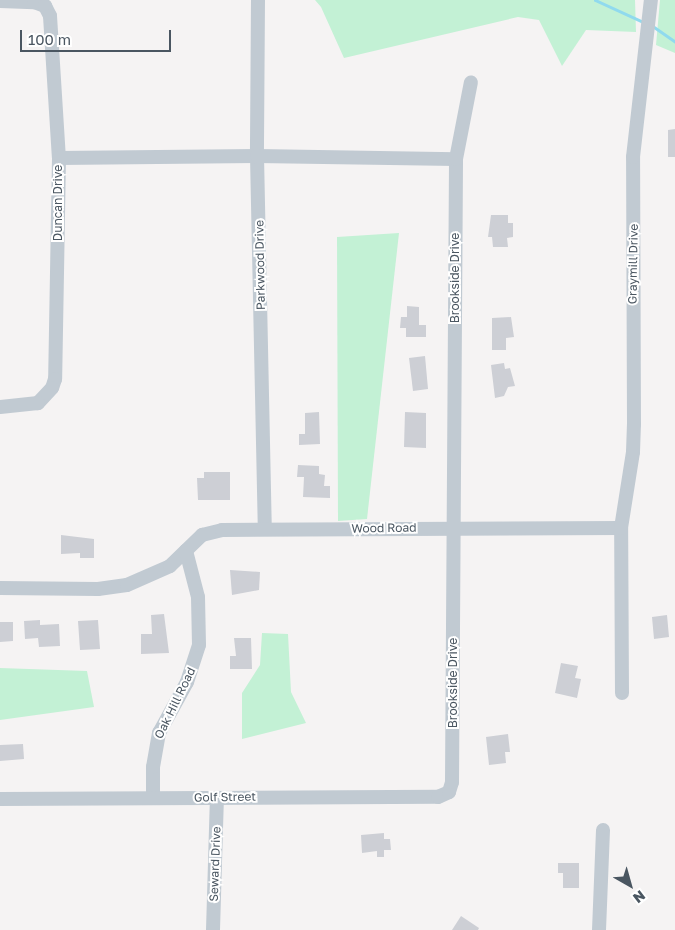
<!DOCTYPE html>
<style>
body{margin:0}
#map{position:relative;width:675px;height:930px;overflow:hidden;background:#f5f3f3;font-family:"Golos Text",sans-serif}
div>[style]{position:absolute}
.green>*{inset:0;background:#c3f1d5}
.stream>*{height:3px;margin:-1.5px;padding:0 1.5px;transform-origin:1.5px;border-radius:1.5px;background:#90daee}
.building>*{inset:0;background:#cdcfd5}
.minor>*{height:14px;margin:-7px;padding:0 7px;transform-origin:7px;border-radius:7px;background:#c1cad2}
span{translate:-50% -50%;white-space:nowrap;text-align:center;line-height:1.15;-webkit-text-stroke:4px #fff;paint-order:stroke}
.street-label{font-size:12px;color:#4a5661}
.north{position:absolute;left:605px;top:860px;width:50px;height:50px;-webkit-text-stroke:4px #fff;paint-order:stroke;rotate:142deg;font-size:14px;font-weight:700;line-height:20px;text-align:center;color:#4a5661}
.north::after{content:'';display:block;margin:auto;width:18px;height:22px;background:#4a5661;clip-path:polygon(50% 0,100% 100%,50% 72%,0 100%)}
.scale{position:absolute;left:20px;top:30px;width:151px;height:22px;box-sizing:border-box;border:2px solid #4a5661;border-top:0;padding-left:6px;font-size:15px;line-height:18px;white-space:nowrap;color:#4a5661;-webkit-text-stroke:4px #fff;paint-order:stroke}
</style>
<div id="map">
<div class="green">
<i style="clip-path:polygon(315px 0,635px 0,636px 32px,586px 30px,562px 66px,539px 20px,518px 17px,344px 58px,321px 7px)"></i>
<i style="clip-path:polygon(660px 0,675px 0,675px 53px,656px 45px)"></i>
<i style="clip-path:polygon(399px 233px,367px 519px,338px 521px,337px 237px)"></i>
<i style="clip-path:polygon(262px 633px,288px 634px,291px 692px,306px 723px,242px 739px,242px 693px,260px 665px)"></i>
<i style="clip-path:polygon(0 668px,87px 671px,94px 707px,0 720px)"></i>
</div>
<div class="stream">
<i style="left:595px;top:0;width:55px;rotate:24.7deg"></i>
<i style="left:651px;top:25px;width:29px;rotate:35deg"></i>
</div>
<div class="building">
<i style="clip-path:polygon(675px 129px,675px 157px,668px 157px,668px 130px)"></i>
<i style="clip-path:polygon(491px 215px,508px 215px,508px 223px,513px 223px,513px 237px,507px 238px,508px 247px,493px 247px,492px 237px,488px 237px)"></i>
<i style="clip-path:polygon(407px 306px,419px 307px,419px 325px,426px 325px,426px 337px,406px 337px,406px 328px,400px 328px,401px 317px,407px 317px)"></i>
<i style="clip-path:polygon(511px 317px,514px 337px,506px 338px,506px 350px,492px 350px,492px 318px)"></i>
<i style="clip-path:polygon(425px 356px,428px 389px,413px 391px,409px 358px)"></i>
<i style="clip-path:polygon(504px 363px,505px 369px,510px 368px,515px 386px,508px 387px,504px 396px,495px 398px,491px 365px)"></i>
<i style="clip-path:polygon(319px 412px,320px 444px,299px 445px,299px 434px,305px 434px,305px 413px)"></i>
<i style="clip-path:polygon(405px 412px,426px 413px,426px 448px,404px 447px)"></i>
<i style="clip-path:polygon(298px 465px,319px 466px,319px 474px,325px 475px,324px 486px,330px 486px,330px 498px,303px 497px,304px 477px,297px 477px)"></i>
<i style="clip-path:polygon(204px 472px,230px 472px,230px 500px,198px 500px,197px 478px,204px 478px)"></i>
<i style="clip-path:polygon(61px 535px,94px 539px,94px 558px,80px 558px,80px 553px,61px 554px)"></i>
<i style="clip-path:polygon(230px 570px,260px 572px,259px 590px,232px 595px)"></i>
<i style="clip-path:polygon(164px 614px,169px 653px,141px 654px,141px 634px,152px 634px,151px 615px)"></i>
<i style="clip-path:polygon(667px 615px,669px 637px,654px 639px,652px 617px)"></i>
<i style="clip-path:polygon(40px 620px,40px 625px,59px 624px,60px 646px,39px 647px,38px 638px,25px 639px,24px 621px)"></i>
<i style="clip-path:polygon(98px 620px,100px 649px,80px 650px,78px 621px)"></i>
<i style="clip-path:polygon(0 622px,13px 622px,13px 641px,0 642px)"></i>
<i style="clip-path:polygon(234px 638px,251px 638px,252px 669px,230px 669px,230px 656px,236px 656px)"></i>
<i style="clip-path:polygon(561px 663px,578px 666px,575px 678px,581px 679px,577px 698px,555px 693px)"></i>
<i style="clip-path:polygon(508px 734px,510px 752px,505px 752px,506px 763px,489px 765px,486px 737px)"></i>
<i style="clip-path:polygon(23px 744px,24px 759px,0 761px,0 745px)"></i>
<i style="clip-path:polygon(384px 833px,384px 839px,390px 839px,391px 850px,384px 850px,384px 857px,377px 857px,377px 851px,362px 853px,361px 835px)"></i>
<i style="clip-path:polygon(558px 863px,579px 863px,579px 888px,563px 888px,563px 873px,558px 873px)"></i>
<i style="clip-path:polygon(461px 916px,479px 928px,478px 930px,452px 930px)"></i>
</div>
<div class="minor">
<i style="left:258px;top:0;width:156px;rotate:90.4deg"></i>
<i style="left:257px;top:156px;width:373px;rotate:88.8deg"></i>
<i style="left:0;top:1px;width:34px;rotate:2deg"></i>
<i style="left:34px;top:2px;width:12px;rotate:20deg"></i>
<i style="left:45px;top:6px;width:11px;rotate:63deg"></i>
<i style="left:50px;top:16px;width:142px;rotate:86.4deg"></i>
<i style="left:59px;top:158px;width:221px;rotate:91deg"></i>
<i style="left:55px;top:379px;width:9px;rotate:108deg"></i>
<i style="left:52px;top:388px;width:21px;rotate:133deg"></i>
<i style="left:38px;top:403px;width:38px;rotate:174deg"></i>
<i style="left:59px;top:158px;width:198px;rotate:-0.6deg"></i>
<i style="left:257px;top:156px;width:199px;rotate:0.9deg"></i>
<i style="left:0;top:588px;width:98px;rotate:0.6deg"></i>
<i style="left:98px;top:589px;width:29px;rotate:-8deg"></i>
<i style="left:127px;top:585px;width:47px;rotate:-23.8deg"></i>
<i style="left:170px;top:566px;width:45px;rotate:-44.1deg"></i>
<i style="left:202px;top:535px;width:21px;rotate:-14deg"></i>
<i style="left:222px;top:530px;width:399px;rotate:-0.3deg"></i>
<i style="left:622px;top:693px;width:165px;rotate:-90.3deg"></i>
<i style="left:621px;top:528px;width:77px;rotate:-81deg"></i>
<i style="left:633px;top:452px;width:28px;rotate:-88deg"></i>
<i style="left:634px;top:424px;width:267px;rotate:-90.2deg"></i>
<i style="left:633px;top:157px;width:158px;rotate:-83.5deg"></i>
<i style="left:153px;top:798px;width:31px;rotate:-90deg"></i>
<i style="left:153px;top:767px;width:35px;rotate:-80deg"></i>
<i style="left:159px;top:733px;width:58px;rotate:-61.2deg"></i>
<i style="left:187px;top:682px;width:39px;rotate:-72deg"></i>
<i style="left:199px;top:645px;width:48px;rotate:-91.2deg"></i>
<i style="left:198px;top:597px;width:48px;rotate:-104.6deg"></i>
<i style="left:0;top:799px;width:438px;rotate:-0.3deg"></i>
<i style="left:438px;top:797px;width:12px;rotate:-24deg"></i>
<i style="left:449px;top:792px;width:10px;rotate:-73deg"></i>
<i style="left:452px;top:782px;width:623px;rotate:-89.63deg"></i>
<i style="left:456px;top:159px;width:78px;rotate:-79deg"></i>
<i style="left:213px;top:930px;width:132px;rotate:-88.3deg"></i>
<i style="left:599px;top:930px;width:100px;rotate:-87.7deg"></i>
</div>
<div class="street-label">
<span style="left:58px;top:203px;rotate:-90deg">Duncan Drive</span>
<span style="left:633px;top:264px;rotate:-89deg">Graymill Drive</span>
<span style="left:260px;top:265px;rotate:-91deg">Parkwood Drive</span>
<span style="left:455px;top:278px;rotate:-90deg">Brookside Drive</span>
<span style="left:384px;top:528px;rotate:-1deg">Wood Road</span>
<span style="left:453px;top:683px;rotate:-90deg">Brookside Drive</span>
<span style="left:175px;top:703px;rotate:-64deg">Oak Hill Road</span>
<span style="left:225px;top:797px;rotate:-1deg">Golf Street</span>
<span style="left:215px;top:864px;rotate:-88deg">Seward Drive</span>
</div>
<div class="north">N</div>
<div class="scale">100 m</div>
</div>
